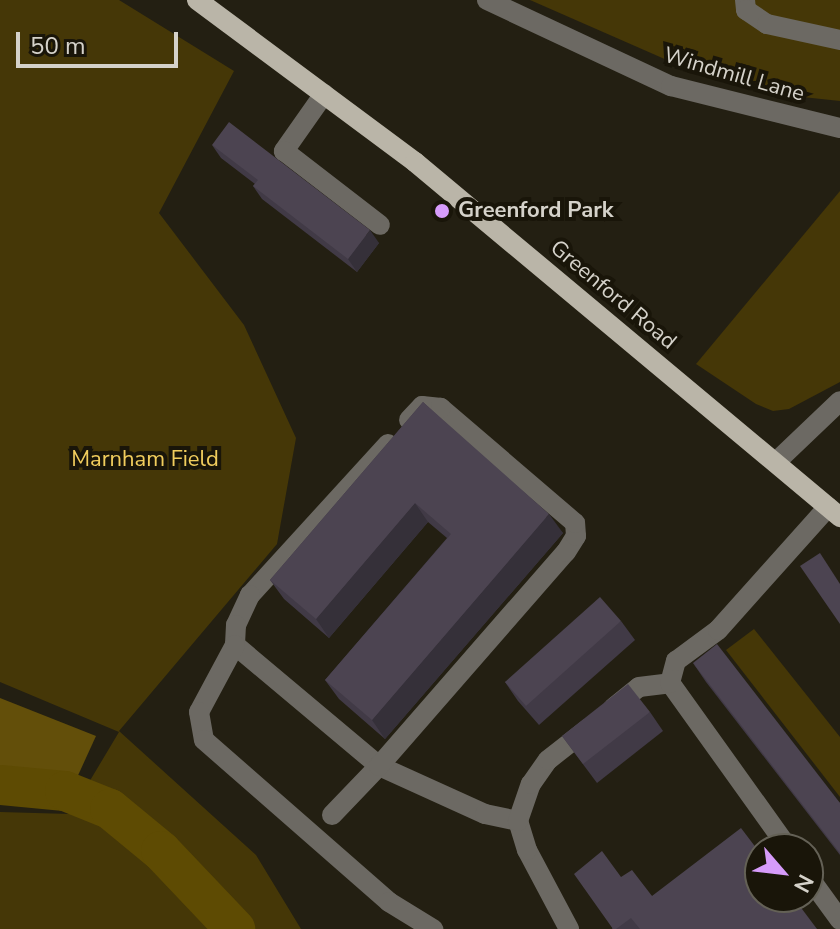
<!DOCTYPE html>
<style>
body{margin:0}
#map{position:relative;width:840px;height:929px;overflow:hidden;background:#231f12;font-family:"Nunito Sans",sans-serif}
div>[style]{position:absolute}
.green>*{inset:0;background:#453707}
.forest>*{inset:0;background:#634f0a}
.river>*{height:40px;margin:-20px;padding:0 20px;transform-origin:20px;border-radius:20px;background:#5e4b03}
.minor>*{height:20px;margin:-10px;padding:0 10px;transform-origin:10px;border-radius:10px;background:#6c6963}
.major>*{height:20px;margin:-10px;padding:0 10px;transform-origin:10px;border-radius:10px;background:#bab5a8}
.wall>*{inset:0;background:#413a46}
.shaded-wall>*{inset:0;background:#353039}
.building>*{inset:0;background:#4c4451}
.dots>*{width:22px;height:22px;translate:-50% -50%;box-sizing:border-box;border:4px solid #191509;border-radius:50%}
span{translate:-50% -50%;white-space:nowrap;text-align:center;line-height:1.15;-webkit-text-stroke:8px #191509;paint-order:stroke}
.street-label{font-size:22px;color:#d5d2ca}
.poi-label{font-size:22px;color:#d5d2ca;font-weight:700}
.left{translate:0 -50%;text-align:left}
.park-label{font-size:22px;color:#f1cd5d}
.north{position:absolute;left:744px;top:833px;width:80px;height:80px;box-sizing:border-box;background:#191509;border:2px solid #646156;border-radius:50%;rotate:118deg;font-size:22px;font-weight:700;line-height:32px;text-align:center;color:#d5d2ca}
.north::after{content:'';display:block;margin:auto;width:28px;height:36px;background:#d69bfa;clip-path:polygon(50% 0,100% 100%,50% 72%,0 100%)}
.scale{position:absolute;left:16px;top:32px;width:162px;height:36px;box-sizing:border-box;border:4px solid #d5d2ca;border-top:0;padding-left:10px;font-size:24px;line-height:28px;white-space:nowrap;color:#d5d2ca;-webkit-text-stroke:6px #191509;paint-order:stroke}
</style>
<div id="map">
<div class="green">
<i style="clip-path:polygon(0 0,119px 0,234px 71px,159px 213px,244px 325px,296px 438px,277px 544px,119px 731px,256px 855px,301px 929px,0 929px,0 812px,70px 814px,119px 732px,0 682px)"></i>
<i style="clip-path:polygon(530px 0,840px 0,840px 101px,793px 96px,676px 64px)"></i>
<i style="clip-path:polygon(840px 191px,840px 382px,789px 409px,773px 411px,756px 404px,696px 364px)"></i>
<i style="clip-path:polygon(754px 629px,840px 737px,840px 797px,726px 650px)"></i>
</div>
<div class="forest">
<i style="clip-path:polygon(0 698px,96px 736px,75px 782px,0 777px)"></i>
</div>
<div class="river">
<i style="left:0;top:785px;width:65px;rotate:5.3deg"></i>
<i style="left:65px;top:791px;width:48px;rotate:21.8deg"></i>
<i style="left:110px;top:809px;width:66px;rotate:39.5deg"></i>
<i style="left:161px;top:851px;width:108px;rotate:46.5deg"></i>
</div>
<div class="minor">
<i style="left:487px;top:0;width:203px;rotate:25.1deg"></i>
<i style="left:671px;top:86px;width:174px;rotate:14deg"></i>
<i style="left:745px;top:0;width:10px;rotate:84deg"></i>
<i style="left:746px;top:10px;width:25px;rotate:34deg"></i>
<i style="left:767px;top:24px;width:75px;rotate:12.4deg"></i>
<i style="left:324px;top:94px;width:70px;rotate:125.1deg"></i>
<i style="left:284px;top:151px;width:121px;rotate:37.6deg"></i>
<i style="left:388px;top:444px;width:205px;rotate:132.4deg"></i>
<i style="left:250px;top:595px;width:33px;rotate:115deg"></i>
<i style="left:236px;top:625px;width:20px;rotate:93deg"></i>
<i style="left:235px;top:645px;width:188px;rotate:40deg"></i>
<i style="left:379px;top:766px;width:116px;rotate:24.4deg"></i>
<i style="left:485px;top:814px;width:34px;rotate:12deg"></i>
<i style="left:776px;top:462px;width:88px;rotate:-43.6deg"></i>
<i style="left:235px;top:645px;width:76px;rotate:118.2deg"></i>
<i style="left:199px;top:712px;width:28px;rotate:80deg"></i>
<i style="left:204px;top:740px;width:246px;rotate:41.2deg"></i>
<i style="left:389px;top:902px;width:52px;rotate:31.5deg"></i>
<i style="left:613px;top:708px;width:33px;rotate:-39deg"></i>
<i style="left:639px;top:687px;width:31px;rotate:-7deg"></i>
<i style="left:332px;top:815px;width:68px;rotate:-46.2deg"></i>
<i style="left:379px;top:766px;width:284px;rotate:-48.9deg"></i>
<i style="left:566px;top:552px;width:19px;rotate:-58deg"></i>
<i style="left:576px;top:536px;width:13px;rotate:-94deg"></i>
<i style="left:575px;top:523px;width:177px;rotate:-139.4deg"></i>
<i style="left:441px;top:408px;width:19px;rotate:-174deg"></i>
<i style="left:422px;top:406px;width:19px;rotate:133deg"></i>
<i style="left:789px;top:849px;width:204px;rotate:-125.6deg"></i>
<i style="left:670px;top:683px;width:23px;rotate:-75deg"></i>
<i style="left:676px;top:661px;width:52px;rotate:-36.4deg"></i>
<i style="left:718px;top:630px;width:165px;rotate:-48.2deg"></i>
<i style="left:808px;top:876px;width:54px;rotate:54deg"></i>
<i style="left:569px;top:929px;width:89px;rotate:-118deg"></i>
<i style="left:527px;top:850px;width:30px;rotate:-107deg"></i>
<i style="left:518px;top:821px;width:39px;rotate:-71deg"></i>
<i style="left:531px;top:784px;width:29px;rotate:-55deg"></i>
<i style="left:548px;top:760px;width:52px;rotate:-38deg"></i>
</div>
<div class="major">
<i style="left:197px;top:0;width:272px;rotate:36.6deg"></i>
<i style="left:415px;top:162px;width:554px;rotate:39.87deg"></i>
</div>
<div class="wall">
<i style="clip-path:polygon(212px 145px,379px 243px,357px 272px,262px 199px,253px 186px,255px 184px,221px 158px)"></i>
<i style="clip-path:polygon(423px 402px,563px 533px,385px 739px,339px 699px,325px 680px,447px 538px,428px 522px,329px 638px,284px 599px,270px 580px)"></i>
<i style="clip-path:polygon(621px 621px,635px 640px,539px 725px,518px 701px,505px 682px)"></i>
<i style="clip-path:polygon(693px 663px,840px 803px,840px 855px,706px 682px)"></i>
<i style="clip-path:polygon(650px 712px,663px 731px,597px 783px,562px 736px)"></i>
<i style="clip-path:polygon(621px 877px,652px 896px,817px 929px,612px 929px)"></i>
</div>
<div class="shaded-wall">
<i style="clip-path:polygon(370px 230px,379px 243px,357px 272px,348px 259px)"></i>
<i style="clip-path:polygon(415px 503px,428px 522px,329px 638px,316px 619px)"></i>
<i style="clip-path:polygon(549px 514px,563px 533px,385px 739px,372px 720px)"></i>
</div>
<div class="building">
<i style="clip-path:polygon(229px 122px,370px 230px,348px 259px,253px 186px,258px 180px,212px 145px)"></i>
<i style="clip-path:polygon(423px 402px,549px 514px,372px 720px,325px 680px,451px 534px,415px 503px,316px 619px,270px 580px)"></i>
<i style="clip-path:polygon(820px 553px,840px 584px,840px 624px,800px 566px)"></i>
<i style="clip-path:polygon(600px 597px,621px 621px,526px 706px,505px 682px)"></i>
<i style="clip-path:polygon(717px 644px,840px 803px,840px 853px,693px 663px)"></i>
<i style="clip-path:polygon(628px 684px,650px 712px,583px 764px,562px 736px)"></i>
<i style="clip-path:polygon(741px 828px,760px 853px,760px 897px,793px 897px,817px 929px,640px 929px,631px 918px,616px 929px,613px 929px,574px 874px,602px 851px,621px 877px,632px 870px,652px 896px)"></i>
</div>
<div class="dots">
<i style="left:442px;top:211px;background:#d69bfa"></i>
</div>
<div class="street-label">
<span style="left:734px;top:75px;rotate:16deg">Windmill Lane</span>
<span style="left:613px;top:295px;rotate:40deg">Greenford Road</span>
</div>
<div class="poi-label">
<span class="left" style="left:458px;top:211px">Greenford Park</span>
</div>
<div class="park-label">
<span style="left:145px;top:460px">Marnham Field</span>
</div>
<div class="north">N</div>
<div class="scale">50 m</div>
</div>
